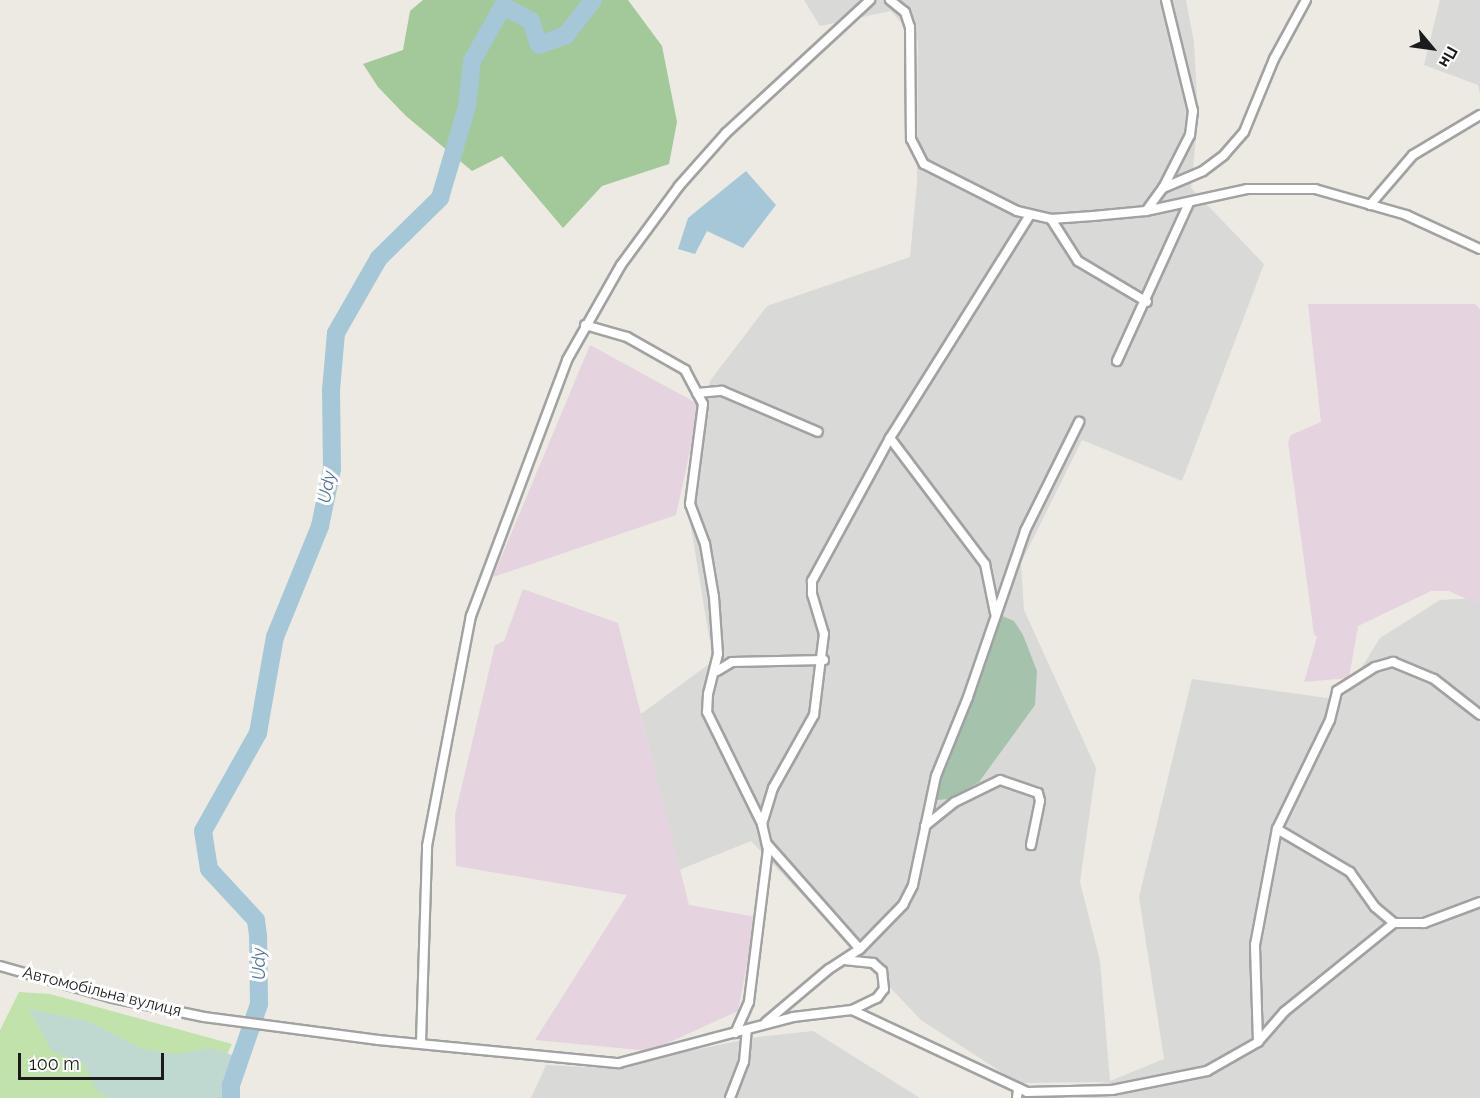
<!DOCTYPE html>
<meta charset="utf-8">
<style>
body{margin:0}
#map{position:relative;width:1480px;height:1098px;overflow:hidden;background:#eceae2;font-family:Raleway,sans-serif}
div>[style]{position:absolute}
.residential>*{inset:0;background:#d9d9d8}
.industrial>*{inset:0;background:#e5d4e0}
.grass>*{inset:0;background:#c1e3ab}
.forest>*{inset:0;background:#a3c89a}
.wetland>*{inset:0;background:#c0d9d0}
.cemetery>*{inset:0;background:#a5c3ac}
.water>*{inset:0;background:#a5c7d7}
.river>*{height:18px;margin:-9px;padding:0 9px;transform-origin:9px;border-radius:9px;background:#a5c7d7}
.roads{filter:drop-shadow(2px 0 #a2a2a2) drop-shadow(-2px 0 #a2a2a2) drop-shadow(0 2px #a2a2a2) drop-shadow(0 -2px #a2a2a2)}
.street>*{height:8px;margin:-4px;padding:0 4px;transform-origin:4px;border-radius:4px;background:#fff}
span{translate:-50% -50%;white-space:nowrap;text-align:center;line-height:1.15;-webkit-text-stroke:6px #fff;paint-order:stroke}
.street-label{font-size:16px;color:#1b1b1b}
.water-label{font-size:18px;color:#5172a2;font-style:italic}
.north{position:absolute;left:1402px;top:18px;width:60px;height:60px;-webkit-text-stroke:4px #fff;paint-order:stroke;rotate:119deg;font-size:16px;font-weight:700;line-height:24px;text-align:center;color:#1b1b1b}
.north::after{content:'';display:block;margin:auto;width:21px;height:27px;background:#1b1b1b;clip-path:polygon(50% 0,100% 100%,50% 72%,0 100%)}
.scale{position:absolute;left:18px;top:1053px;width:146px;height:27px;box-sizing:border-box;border:3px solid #1b1b1b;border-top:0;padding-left:8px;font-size:18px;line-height:21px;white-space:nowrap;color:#1b1b1b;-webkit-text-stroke:4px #fff;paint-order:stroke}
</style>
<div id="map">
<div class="residential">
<i style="clip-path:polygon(804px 0,1186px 0,1194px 42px,1198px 118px,1191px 188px,1264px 264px,1182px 481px,1082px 440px,1021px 563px,1024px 610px,1096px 768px,1080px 882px,1100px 961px,1110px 1081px,1164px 1059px,1139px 897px,1192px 679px,1341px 700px,1380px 638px,1440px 600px,1480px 598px,1480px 1098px,1029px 1098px,1106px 1082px,1018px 1083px,921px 1020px,751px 841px,679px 870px,641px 714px,713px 661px,688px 509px,710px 381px,767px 306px,910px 257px,917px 182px,918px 41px,891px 11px,820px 26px)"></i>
<i style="clip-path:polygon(1440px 0,1480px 0,1480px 94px,1478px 85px,1424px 65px)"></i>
<i style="clip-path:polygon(813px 1031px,920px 1098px,531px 1098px,546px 1065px,605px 1068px,758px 1037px)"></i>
</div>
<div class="industrial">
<i style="clip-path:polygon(1308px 304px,1475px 304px,1480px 309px,1480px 605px,1449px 591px,1431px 591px,1358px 626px,1349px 678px,1304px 682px,1317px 637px,1314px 634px,1288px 442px,1291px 435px,1321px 422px)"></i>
<i style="clip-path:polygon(590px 345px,700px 405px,676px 515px,493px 577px)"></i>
<i style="clip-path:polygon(523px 589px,618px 623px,689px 905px,756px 917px,738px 1011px,650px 1051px,535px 1040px,627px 895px,456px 866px,455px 815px,495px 645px,504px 641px)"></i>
</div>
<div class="grass">
<i style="clip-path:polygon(19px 992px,50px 994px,232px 1044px,206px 1098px,0 1098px,0 1030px)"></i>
</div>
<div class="forest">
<i style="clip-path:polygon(423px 0,628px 0,662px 46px,677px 122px,669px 164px,602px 186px,563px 228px,502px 156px,472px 171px,406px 116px,378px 87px,363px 64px,403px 50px,410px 11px)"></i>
</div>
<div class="wetland">
<i style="clip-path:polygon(29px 1009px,88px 1021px,143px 1049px,177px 1054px,210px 1048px,236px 1056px,227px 1098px,110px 1098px,97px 1091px,84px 1064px,52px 1051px)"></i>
</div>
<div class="cemetery">
<i style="clip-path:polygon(1000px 615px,1014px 621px,1023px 635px,1037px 671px,1035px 705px,979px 782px,950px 799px,937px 800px,932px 794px)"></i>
</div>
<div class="water">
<i style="clip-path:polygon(746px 171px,776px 205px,743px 248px,707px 231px,695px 254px,678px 249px,688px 218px)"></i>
</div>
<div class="river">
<i style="left:231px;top:1098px;width:13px;rotate:-90deg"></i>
<i style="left:231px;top:1085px;width:86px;rotate:-70.9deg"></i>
<i style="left:259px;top:1004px;width:69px;rotate:-90.8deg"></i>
<i style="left:258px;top:935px;width:15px;rotate:-98deg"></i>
<i style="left:256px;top:920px;width:69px;rotate:-132.7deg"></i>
<i style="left:209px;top:869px;width:38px;rotate:-99deg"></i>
<i style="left:203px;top:831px;width:112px;rotate:-60.7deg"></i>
<i style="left:258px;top:733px;width:97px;rotate:-80deg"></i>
<i style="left:275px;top:637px;width:120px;rotate:-67.9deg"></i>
<i style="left:320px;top:526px;width:58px;rotate:-78.1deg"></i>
<i style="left:332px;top:469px;width:79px;rotate:-90.7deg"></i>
<i style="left:331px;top:390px;width:57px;rotate:-85deg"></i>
<i style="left:336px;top:333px;width:86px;rotate:-60.2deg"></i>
<i style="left:379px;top:258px;width:86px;rotate:-44.5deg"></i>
<i style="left:440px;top:198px;width:95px;rotate:-73.5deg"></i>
<i style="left:467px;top:107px;width:46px;rotate:-83.8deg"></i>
<i style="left:472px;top:61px;width:63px;rotate:-60.6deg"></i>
<i style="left:503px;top:6px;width:32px;rotate:28deg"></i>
<i style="left:531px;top:21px;width:25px;rotate:72deg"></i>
<i style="left:539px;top:45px;width:29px;rotate:-20deg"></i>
<i style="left:566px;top:35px;width:44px;rotate:-52.4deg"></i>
</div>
<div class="roads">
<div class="street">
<i style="left:890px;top:0;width:19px;rotate:39deg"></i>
<i style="left:905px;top:12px;width:16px;rotate:72deg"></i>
<i style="left:910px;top:27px;width:112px;rotate:89.5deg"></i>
<i style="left:911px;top:139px;width:28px;rotate:63deg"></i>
<i style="left:924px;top:164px;width:104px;rotate:26.8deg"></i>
<i style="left:1017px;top:211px;width:35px;rotate:13deg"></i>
<i style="left:1051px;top:219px;width:42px;rotate:-4.1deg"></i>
<i style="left:1093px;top:216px;width:53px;rotate:-5.4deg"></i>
<i style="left:1146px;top:211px;width:103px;rotate:-12.3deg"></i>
<i style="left:1247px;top:189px;width:68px"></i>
<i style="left:1315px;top:189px;width:95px;rotate:15.9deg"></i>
<i style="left:1406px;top:215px;width:81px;rotate:24.7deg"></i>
<i style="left:1163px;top:188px;width:43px;rotate:-23deg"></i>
<i style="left:1203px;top:171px;width:26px;rotate:-37deg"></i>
<i style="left:1224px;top:155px;width:30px;rotate:-49deg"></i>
<i style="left:1244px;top:132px;width:79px;rotate:-67.7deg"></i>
<i style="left:1274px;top:59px;width:67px;rotate:-61.5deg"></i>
<i style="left:1370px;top:205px;width:66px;rotate:-49.3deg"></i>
<i style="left:1413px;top:155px;width:78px;rotate:-30.8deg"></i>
<i style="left:1146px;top:211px;width:29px;rotate:-54deg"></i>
<i style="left:1163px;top:188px;width:59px;rotate:-63deg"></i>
<i style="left:1190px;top:135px;width:24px;rotate:-83deg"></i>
<i style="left:1193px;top:111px;width:114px;rotate:-103.7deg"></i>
<i style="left:1051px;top:219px;width:50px;rotate:57.3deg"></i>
<i style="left:1078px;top:261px;width:80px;rotate:30.7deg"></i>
<i style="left:585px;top:325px;width:44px;rotate:15.9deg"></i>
<i style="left:627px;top:337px;width:67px;rotate:29.6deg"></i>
<i style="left:685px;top:370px;width:38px;rotate:62deg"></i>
<i style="left:703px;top:404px;width:101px;rotate:97.4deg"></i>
<i style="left:690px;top:504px;width:43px;rotate:69.4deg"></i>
<i style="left:705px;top:544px;width:54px;rotate:80.4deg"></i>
<i style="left:714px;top:597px;width:57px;rotate:86deg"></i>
<i style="left:718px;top:654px;width:41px;rotate:104deg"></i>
<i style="left:708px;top:694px;width:18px;rotate:93deg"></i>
<i style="left:707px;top:712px;width:125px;rotate:63.8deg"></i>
<i style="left:762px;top:824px;width:26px;rotate:77deg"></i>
<i style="left:768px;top:849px;width:154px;rotate:97.1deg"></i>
<i style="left:749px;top:1002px;width:34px;rotate:114deg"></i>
<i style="left:1117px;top:361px;width:174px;rotate:-65.5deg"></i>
<i style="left:697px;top:393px;width:25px;rotate:-5deg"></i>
<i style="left:722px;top:391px;width:104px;rotate:23.1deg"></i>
<i style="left:890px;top:438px;width:158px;rotate:53deg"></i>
<i style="left:985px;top:564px;width:50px;rotate:78.5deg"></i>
<i style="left:717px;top:671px;width:17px;rotate:-31deg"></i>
<i style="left:732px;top:662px;width:92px;rotate:-1.2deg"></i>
<i style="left:762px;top:824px;width:38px;rotate:-73deg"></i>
<i style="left:773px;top:788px;width:84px;rotate:-60.7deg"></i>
<i style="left:814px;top:715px;width:82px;rotate:-83deg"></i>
<i style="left:824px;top:634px;width:42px;rotate:-106.7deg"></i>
<i style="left:812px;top:594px;width:13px;rotate:-90deg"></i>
<i style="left:812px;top:581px;width:163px;rotate:-61.4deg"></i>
<i style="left:890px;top:438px;width:263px;rotate:-57.9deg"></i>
<i style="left:925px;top:826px;width:38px;rotate:-39deg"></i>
<i style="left:955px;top:802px;width:50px;rotate:-26.1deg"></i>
<i style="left:1000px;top:780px;width:40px;rotate:18.9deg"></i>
<i style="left:1038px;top:793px;width:8px;rotate:76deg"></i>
<i style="left:1040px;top:801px;width:45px;rotate:101.6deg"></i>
<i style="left:1277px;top:829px;width:85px;rotate:30.5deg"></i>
<i style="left:1350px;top:872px;width:43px;rotate:54.5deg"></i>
<i style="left:1375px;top:907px;width:25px;rotate:40deg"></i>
<i style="left:767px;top:844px;width:140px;rotate:48.5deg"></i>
<i style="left:0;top:966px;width:117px;rotate:15.8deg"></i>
<i style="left:113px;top:998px;width:93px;rotate:11.8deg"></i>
<i style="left:204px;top:1017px;width:176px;rotate:7.5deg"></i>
<i style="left:378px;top:1040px;width:242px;rotate:5.5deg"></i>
<i style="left:619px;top:1063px;width:180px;rotate:-14.8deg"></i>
<i style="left:793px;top:1017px;width:59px;rotate:-6.8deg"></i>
<i style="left:852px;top:1010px;width:28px;rotate:-26deg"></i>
<i style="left:877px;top:998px;width:11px;rotate:-52deg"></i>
<i style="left:884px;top:989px;width:18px;rotate:-96deg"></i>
<i style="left:882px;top:971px;width:12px;rotate:-138deg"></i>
<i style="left:873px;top:963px;width:27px;rotate:-174deg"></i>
<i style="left:852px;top:1010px;width:193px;rotate:25.1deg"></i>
<i style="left:1027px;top:1092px;width:85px;rotate:-1.3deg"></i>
<i style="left:1112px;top:1090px;width:97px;rotate:-11.3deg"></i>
<i style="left:1207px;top:1071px;width:59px;rotate:-29.6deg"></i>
<i style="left:1258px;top:1042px;width:40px;rotate:-49deg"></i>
<i style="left:1284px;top:1012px;width:141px;rotate:-39deg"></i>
<i style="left:1394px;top:923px;width:30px"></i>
<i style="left:1424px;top:923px;width:60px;rotate:-20.6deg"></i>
<i style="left:766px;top:1022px;width:82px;rotate:-40.1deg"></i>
<i style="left:829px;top:969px;width:37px;rotate:-33deg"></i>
<i style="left:860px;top:949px;width:62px;rotate:-45.7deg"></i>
<i style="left:903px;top:905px;width:22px;rotate:-63deg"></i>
<i style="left:913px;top:885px;width:111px;rotate:-78.1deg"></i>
<i style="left:936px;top:776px;width:85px;rotate:-67.9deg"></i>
<i style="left:968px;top:697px;width:176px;rotate:-71deg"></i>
<i style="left:1025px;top:531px;width:122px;rotate:-63.6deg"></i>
<i style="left:421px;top:1042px;width:196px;rotate:-88.2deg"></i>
<i style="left:427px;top:846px;width:234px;rotate:-79.2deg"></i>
<i style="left:471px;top:616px;width:273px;rotate:-69.4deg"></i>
<i style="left:567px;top:360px;width:109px;rotate:-60.4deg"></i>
<i style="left:621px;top:265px;width:98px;rotate:-53.7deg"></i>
<i style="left:679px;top:186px;width:71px;rotate:-48.4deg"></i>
<i style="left:726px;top:133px;width:196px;rotate:-42.7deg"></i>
<i style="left:1258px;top:1042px;width:97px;rotate:-91.8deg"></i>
<i style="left:1255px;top:945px;width:118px;rotate:-79.3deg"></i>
<i style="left:1277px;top:829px;width:121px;rotate:-64.1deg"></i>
<i style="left:1330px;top:720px;width:30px;rotate:-76deg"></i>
<i style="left:1337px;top:691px;width:45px;rotate:-32.3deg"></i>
<i style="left:1375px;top:667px;width:19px;rotate:-16deg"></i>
<i style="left:1393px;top:662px;width:44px;rotate:22.5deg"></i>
<i style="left:1434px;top:679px;width:58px;rotate:38deg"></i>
<i style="left:730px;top:1098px;width:39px;rotate:-69deg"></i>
<i style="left:744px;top:1062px;width:32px;rotate:-85deg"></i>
<i style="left:1017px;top:1098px;width:10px;rotate:-84deg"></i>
</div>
</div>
<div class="street-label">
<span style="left:102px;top:992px;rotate:14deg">Автомобільна вулиця</span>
</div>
<div class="water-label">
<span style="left:327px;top:487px;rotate:-80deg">Udy</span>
<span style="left:259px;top:964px;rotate:-91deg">Udy</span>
</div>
<div class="north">Пн</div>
<div class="scale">100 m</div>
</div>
